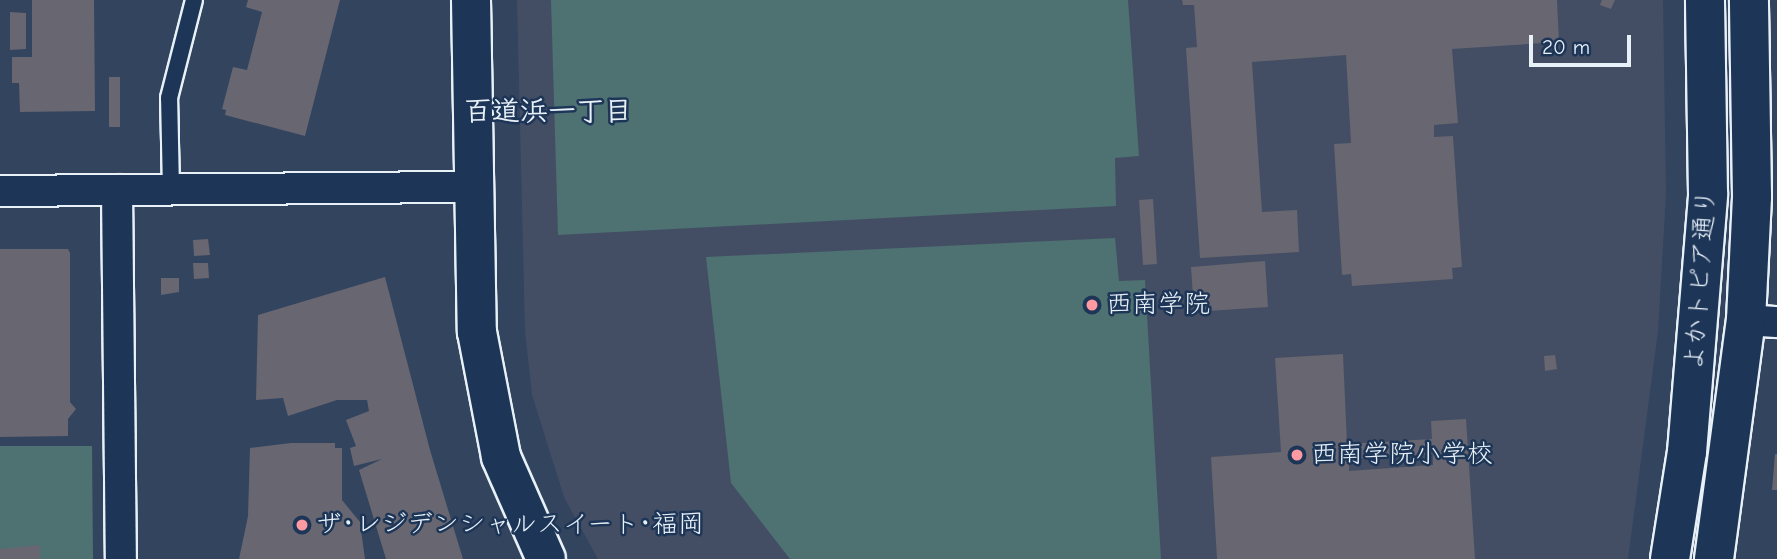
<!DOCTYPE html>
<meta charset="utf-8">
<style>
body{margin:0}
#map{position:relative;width:1777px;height:559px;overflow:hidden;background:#33445f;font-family:"Comic Neue","Klee One",sans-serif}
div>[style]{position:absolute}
.built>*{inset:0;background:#434e64}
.green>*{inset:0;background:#4e7172}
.building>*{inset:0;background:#676671}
.roads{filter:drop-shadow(2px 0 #e8f1f8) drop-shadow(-2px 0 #e8f1f8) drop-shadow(0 2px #e8f1f8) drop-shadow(0 -2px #e8f1f8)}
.service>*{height:16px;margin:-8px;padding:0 8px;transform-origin:8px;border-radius:8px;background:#1d3557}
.minor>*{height:30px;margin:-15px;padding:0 15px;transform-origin:15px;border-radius:15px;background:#1d3557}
.tertiary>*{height:38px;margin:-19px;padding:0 19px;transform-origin:19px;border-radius:19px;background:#1d3557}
.dots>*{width:19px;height:19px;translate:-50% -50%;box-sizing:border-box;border:4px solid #1d3557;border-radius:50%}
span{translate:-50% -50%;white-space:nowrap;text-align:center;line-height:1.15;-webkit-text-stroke:5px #1d3557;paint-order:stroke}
.street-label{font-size:26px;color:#e8f1f8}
.poi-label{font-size:26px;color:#e8f1f8}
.left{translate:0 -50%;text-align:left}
.neighbourhood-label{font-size:28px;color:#e8f1f8;font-weight:700}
.scale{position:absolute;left:1529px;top:35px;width:102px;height:32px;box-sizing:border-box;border:4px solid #e8f1f8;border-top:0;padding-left:9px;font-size:21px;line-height:24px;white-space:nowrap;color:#e8f1f8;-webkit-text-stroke:5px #1d3557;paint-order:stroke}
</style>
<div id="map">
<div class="built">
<i style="clip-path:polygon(517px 0,1663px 0,1666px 194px,1658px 331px,1628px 559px,598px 559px,564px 497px,532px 395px,525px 331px)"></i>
</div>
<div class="green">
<i style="clip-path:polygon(551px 0,1128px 0,1139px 156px,1115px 158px,1116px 206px,558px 235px)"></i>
<i style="clip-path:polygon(1115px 238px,1119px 281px,1145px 280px,1161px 559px,790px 559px,731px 483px,706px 257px)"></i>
<i style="clip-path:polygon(0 446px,92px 446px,93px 559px,0 559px)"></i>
</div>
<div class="building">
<i style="clip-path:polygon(32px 0,94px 0,95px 111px,20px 112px,19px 83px,12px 83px,12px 57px,32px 57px)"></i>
<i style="clip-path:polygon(248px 0,340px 0,305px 136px,225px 115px,226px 110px,222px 109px,233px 67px,247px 70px,262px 12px,246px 7px)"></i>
<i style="clip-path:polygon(1182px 0,1557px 0,1559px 42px,1452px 49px,1458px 123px,1434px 125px,1434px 137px,1453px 136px,1462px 267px,1452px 268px,1453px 279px,1352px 286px,1351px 274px,1342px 275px,1334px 144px,1351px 143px,1346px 55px,1252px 62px,1262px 212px,1297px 210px,1299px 252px,1200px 258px,1186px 48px,1197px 47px,1194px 5px,1183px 5px)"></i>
<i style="clip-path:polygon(1602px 0,1615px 0,1611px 9px,1600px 5px)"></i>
<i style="clip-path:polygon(10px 12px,26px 13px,26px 49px,10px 50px)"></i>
<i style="clip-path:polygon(109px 77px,120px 77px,120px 127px,109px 127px)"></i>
<i style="clip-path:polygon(1153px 199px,1157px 264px,1143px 265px,1139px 200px)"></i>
<i style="clip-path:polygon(208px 239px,210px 255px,194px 256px,193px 240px)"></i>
<i style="clip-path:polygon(0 249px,68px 249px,70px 253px,70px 402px,76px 409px,68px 419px,68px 436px,0 437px)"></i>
<i style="clip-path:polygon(1265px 261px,1268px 307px,1194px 312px,1191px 267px)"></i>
<i style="clip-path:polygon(193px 263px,208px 263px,209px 278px,194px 279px)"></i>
<i style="clip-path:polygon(385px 277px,430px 450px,463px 559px,386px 559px,359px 470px,382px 459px,354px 466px,350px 448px,356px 446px,346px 420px,369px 411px,367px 400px,337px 400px,288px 416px,283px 398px,256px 400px,258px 315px)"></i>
<i style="clip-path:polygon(161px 278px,179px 278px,179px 292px,161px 295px)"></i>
<i style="clip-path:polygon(evenodd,1343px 354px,1347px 444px,1432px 439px,1431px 421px,1466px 419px,1475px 559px,1217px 559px,1211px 457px,1281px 452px,1275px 358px,1343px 354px,1433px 454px,1433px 465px,1349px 471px,1349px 459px,1433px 454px)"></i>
<i style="clip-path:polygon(1555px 355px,1557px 369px,1545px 371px,1544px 356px)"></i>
<i style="clip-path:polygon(291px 443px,335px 443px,335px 448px,342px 448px,342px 500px,360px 522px,365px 559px,239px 559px,248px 516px,250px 448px)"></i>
<i style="clip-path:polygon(1775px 454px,1777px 454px,1777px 490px,1772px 490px)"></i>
<i style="clip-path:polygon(40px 545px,40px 559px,0 559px,0 549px)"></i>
</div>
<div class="roads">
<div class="service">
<i style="left:171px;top:190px;width:92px;rotate:-91.2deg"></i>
<i style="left:169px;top:98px;width:101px;rotate:-75.7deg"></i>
</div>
<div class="minor">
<i style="left:117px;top:190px;width:369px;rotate:89.4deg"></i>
<i style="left:0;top:191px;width:476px;rotate:-0.5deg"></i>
<i style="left:1746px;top:320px;width:31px;rotate:4deg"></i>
</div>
<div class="tertiary">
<i style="left:471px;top:0;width:332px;rotate:89deg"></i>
<i style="left:477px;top:332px;width:127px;rotate:79.1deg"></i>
<i style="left:501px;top:457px;width:111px;rotate:66.2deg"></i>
<i style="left:1670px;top:559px;width:108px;rotate:-81deg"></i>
<i style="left:1687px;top:452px;width:259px;rotate:-85.3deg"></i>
<i style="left:1708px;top:194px;width:194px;rotate:-90.9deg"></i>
<i style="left:1714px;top:559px;width:241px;rotate:-82.4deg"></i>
<i style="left:1746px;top:320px;width:124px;rotate:-87.2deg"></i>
<i style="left:1752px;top:196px;width:196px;rotate:-90.9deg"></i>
</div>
</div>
<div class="dots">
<i style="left:1092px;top:305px;background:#ff9aa2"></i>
<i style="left:1297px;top:455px;background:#ff9aa2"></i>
<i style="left:302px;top:525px;background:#ff9aa2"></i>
</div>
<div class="street-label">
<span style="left:1701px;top:280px;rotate:-86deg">よかトピア通り</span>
</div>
<div class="poi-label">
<span class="left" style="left:1106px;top:305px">西南学院</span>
<span class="left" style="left:1311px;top:455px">西南学院小学校</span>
<span class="left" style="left:316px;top:525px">ザ･レジデンシャルスイート･福岡</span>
</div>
<div class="neighbourhood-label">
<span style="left:548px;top:111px">百道浜一丁目</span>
</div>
<div class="scale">20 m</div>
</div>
